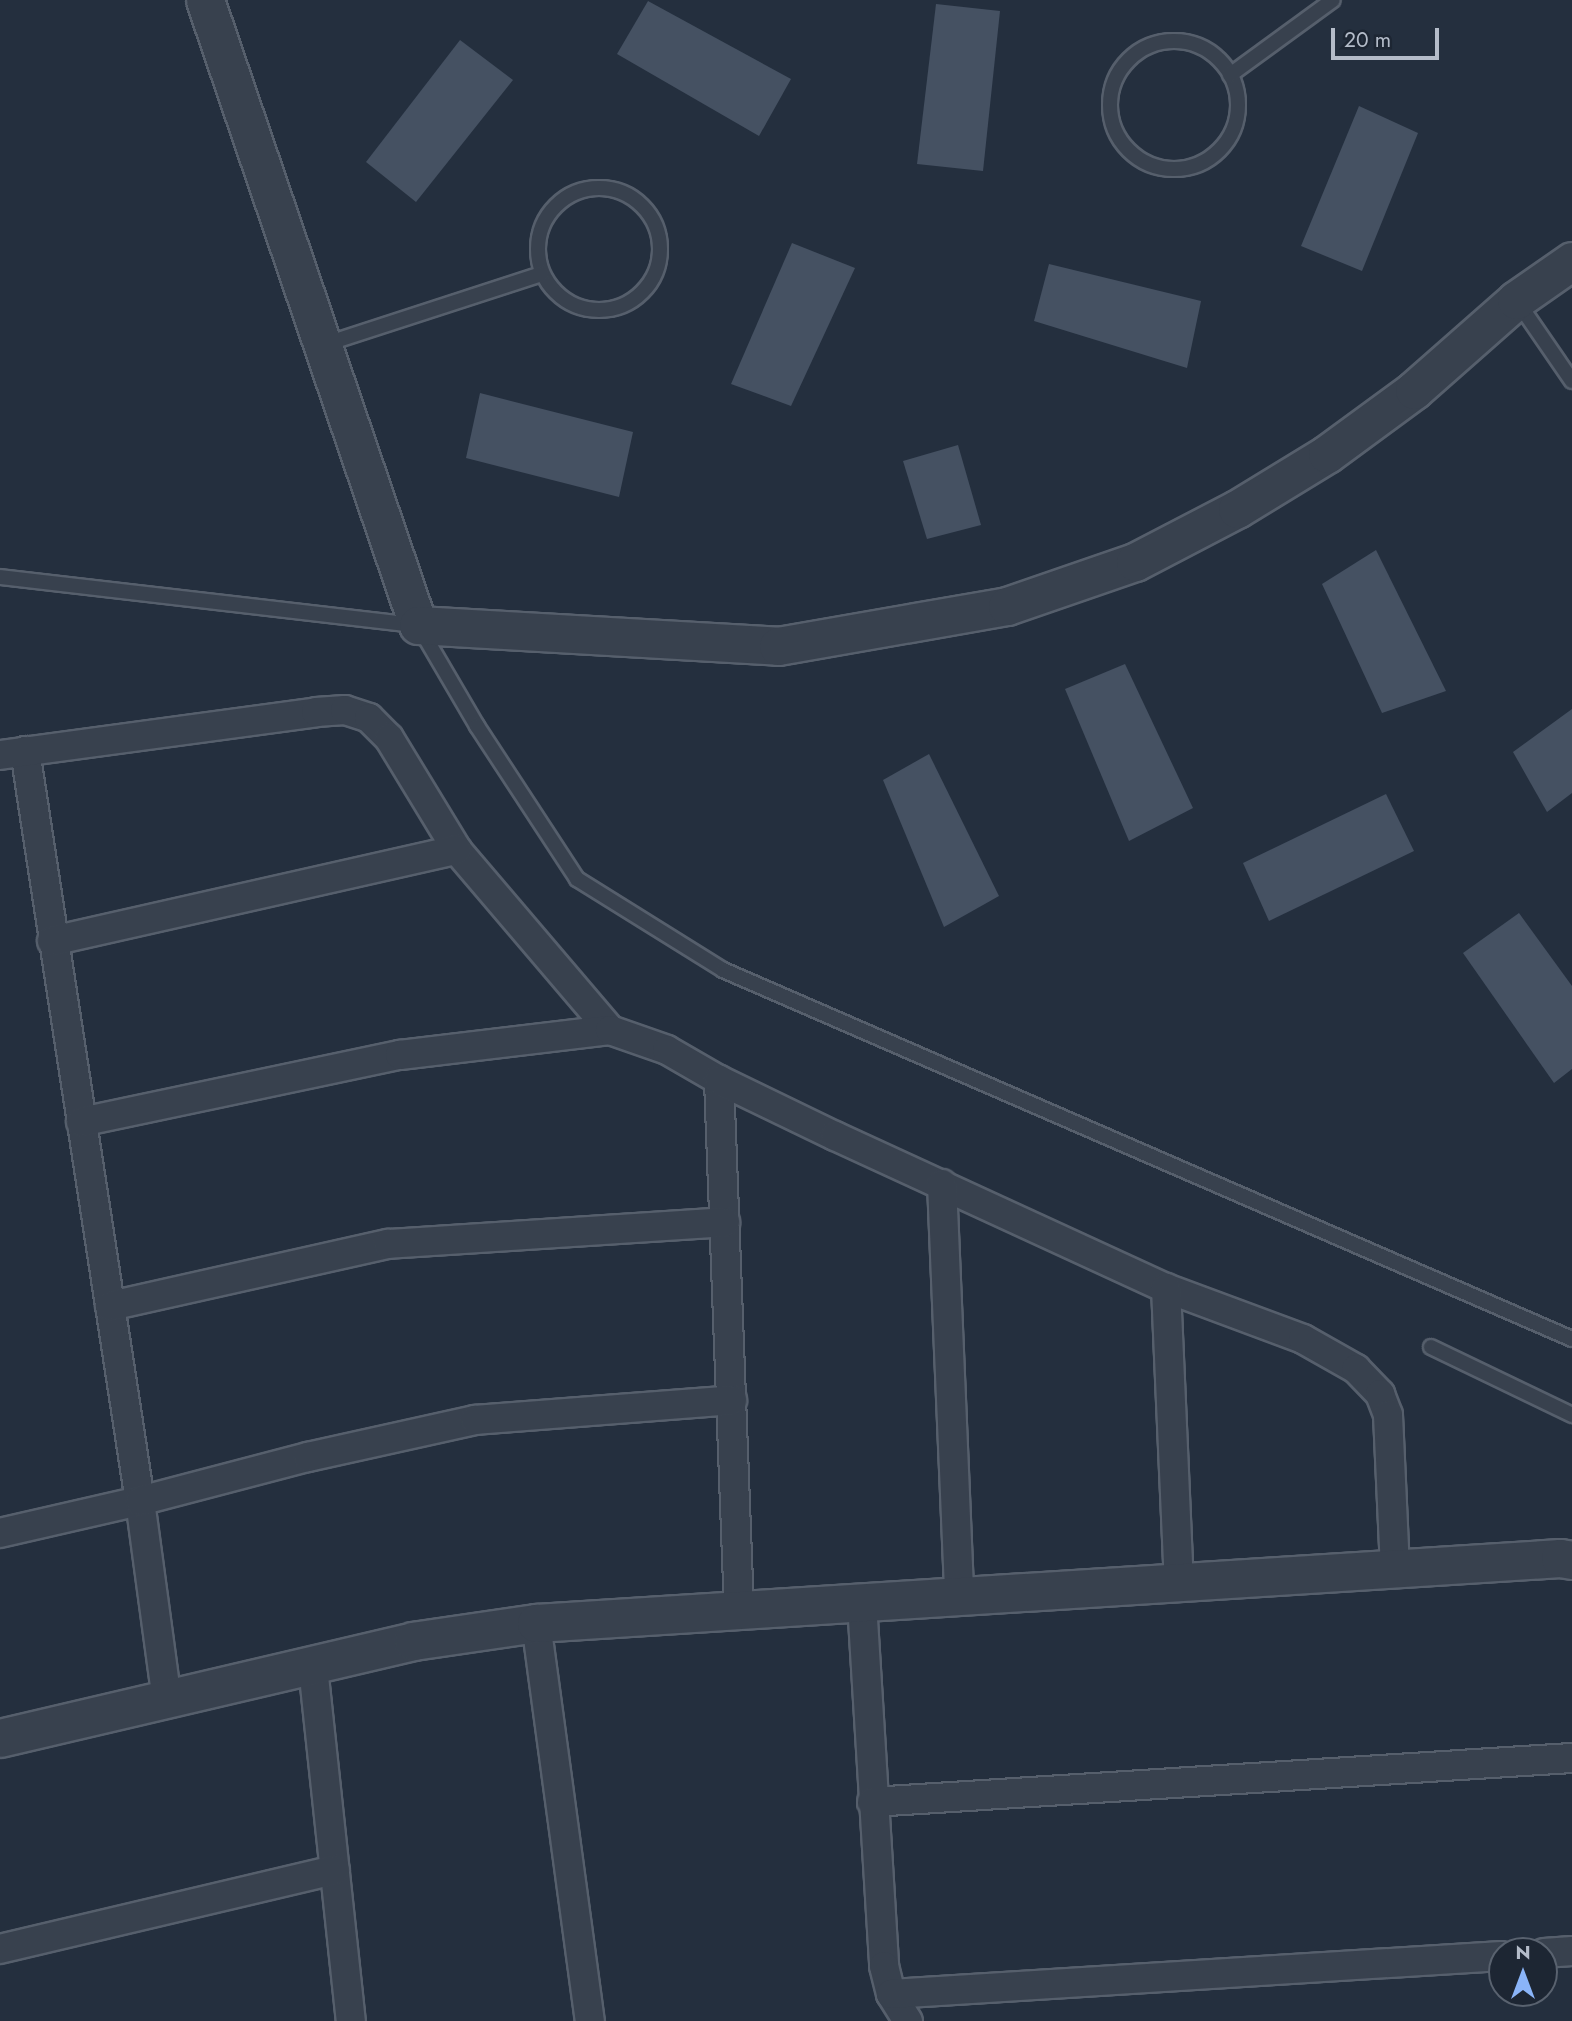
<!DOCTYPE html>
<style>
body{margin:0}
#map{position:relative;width:1572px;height:2021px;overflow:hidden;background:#242f3e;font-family:Jost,sans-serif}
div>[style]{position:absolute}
.building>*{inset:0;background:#455162}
.roads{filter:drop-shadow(2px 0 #565f6c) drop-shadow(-2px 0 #565f6c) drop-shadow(0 2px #565f6c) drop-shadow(0 -2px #565f6c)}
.service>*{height:14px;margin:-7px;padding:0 7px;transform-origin:7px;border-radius:7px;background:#38414e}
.service>.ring{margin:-7px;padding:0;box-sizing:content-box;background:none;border:14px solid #38414e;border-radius:50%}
.minor>*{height:28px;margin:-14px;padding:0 14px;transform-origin:14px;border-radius:14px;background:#38414e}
.tertiary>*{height:37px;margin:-18.5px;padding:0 18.5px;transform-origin:18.5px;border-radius:18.5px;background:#38414e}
span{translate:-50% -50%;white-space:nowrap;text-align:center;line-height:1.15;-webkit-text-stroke:6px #1d2633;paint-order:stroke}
.north{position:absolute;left:1488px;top:1937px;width:70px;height:70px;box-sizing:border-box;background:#1d2633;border:2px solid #59626f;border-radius:50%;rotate:0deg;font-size:19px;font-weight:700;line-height:28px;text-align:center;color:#b4bcc9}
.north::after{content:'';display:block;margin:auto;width:24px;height:32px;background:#8ab4f8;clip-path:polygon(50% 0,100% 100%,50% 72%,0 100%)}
.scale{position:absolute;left:1331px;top:28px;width:108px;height:32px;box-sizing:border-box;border:4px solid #b4bcc9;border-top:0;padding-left:9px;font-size:21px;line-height:24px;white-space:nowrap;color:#b4bcc9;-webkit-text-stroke:5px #1d2633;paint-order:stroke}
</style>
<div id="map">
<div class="building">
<i style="clip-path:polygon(648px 1px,791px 79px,759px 136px,617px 54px)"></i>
<i style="clip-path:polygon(936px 4px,1000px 11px,983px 171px,917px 164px)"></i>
<i style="clip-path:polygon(460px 40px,513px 80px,416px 202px,366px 162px)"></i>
<i style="clip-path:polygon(1359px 106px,1418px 133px,1362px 271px,1301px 246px)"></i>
<i style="clip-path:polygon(792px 243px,855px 268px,791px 406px,731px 384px)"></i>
<i style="clip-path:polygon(1049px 264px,1201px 301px,1187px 368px,1034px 321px)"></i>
<i style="clip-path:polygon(480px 393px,633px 432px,619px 497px,466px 458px)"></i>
<i style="clip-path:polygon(958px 445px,981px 525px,927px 539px,903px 461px)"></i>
<i style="clip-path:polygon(1376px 550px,1446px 691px,1382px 713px,1322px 584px)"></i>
<i style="clip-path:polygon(1125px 664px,1193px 808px,1129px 841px,1065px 689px)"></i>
<i style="clip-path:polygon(1572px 709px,1572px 793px,1547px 812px,1513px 752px)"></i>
<i style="clip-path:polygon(929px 754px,999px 896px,944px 927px,883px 780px)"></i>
<i style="clip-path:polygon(1386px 794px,1414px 851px,1269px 921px,1243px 863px)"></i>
<i style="clip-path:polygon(1519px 913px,1572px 986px,1572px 1069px,1554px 1083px,1463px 953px)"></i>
</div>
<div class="roads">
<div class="service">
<i class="ring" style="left:1110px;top:41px;width:114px;height:114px"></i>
<i style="left:1230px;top:75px;width:127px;rotate:-36.1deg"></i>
<i class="ring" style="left:538px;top:188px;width:108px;height:108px"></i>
<i style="left:1517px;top:301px;width:97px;rotate:55.5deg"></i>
<i style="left:323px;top:345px;width:230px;rotate:-18deg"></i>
<i style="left:0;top:577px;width:421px;rotate:6.6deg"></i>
<i style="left:418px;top:625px;width:117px;rotate:59.7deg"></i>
<i style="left:477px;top:726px;width:183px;rotate:56.8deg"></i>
<i style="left:577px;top:879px;width:172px;rotate:31.9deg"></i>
<i style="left:723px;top:970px;width:926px;rotate:23.49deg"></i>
<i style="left:1431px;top:1347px;width:157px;rotate:25.7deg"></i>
</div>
<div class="minor">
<i style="left:25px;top:751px;width:759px;rotate:81.28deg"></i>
<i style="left:140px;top:1501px;width:202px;rotate:82.3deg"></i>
<i style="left:0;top:755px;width:319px;rotate:-7.7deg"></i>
<i style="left:316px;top:712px;width:29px;rotate:-4deg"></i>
<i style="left:345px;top:710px;width:25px;rotate:18deg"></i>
<i style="left:369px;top:718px;width:28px;rotate:45deg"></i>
<i style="left:389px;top:738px;width:131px;rotate:58.7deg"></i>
<i style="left:457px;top:850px;width:236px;rotate:49.6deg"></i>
<i style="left:52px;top:941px;width:415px;rotate:-12.7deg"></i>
<i style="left:719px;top:1080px;width:530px;rotate:87.84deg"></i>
<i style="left:81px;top:1122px;width:326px;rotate:-11.9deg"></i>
<i style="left:400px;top:1055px;width:211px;rotate:-6.8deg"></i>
<i style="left:610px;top:1030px;width:60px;rotate:19.3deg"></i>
<i style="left:667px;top:1050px;width:60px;rotate:30deg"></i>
<i style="left:719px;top:1080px;width:129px;rotate:25.8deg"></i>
<i style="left:835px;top:1136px;width:364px;rotate:24.7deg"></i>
<i style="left:1166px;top:1288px;width:146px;rotate:20.4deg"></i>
<i style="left:1303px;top:1339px;width:61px;rotate:29.5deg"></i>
<i style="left:1356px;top:1369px;width:35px;rotate:46deg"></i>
<i style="left:1380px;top:1394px;width:22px;rotate:69deg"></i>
<i style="left:1388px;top:1415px;width:154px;rotate:87.4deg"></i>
<i style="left:942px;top:1184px;width:412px;rotate:87.6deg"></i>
<i style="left:1166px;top:1288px;width:294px;rotate:87.5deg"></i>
<i style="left:110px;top:1306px;width:285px;rotate:-12.6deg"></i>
<i style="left:388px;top:1244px;width:338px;rotate:-3.7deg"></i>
<i style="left:0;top:1533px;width:144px;rotate:-12.9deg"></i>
<i style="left:140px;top:1501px;width:174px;rotate:-14.7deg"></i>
<i style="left:308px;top:1457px;width:171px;rotate:-12.5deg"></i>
<i style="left:475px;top:1420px;width:258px;rotate:-4.4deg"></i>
<i style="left:862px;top:1603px;width:364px;rotate:86.5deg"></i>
<i style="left:884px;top:1966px;width:29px;rotate:76deg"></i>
<i style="left:891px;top:1994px;width:32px;rotate:58deg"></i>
<i style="left:536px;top:1623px;width:402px;rotate:82.3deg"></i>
<i style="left:313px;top:1667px;width:356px;rotate:83.9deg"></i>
<i style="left:872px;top:1802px;width:701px;rotate:-3.6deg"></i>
<i style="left:0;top:1949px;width:344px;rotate:-13.3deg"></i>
<i style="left:1544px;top:1953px;width:28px;rotate:-4deg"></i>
<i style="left:891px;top:1994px;width:612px;rotate:-3.56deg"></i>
</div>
<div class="tertiary">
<i style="left:205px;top:0;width:660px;rotate:71.18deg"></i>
<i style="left:418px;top:625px;width:361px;rotate:3.3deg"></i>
<i style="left:778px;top:646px;width:232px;rotate:-9.9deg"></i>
<i style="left:1007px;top:606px;width:135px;rotate:-19deg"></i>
<i style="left:1135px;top:562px;width:115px;rotate:-27.5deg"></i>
<i style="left:1237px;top:509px;width:105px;rotate:-31.4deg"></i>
<i style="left:1327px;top:454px;width:108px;rotate:-36.3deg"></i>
<i style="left:1414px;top:390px;width:136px;rotate:-41.4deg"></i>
<i style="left:1516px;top:300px;width:68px;rotate:-34.9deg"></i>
<i style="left:0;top:1738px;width:424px;rotate:-13.2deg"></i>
<i style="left:413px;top:1641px;width:124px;rotate:-8.3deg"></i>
<i style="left:536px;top:1623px;width:1026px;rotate:-3.63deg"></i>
<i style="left:1560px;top:1558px;width:12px;rotate:9deg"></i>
</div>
</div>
<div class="north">N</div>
<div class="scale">20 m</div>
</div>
